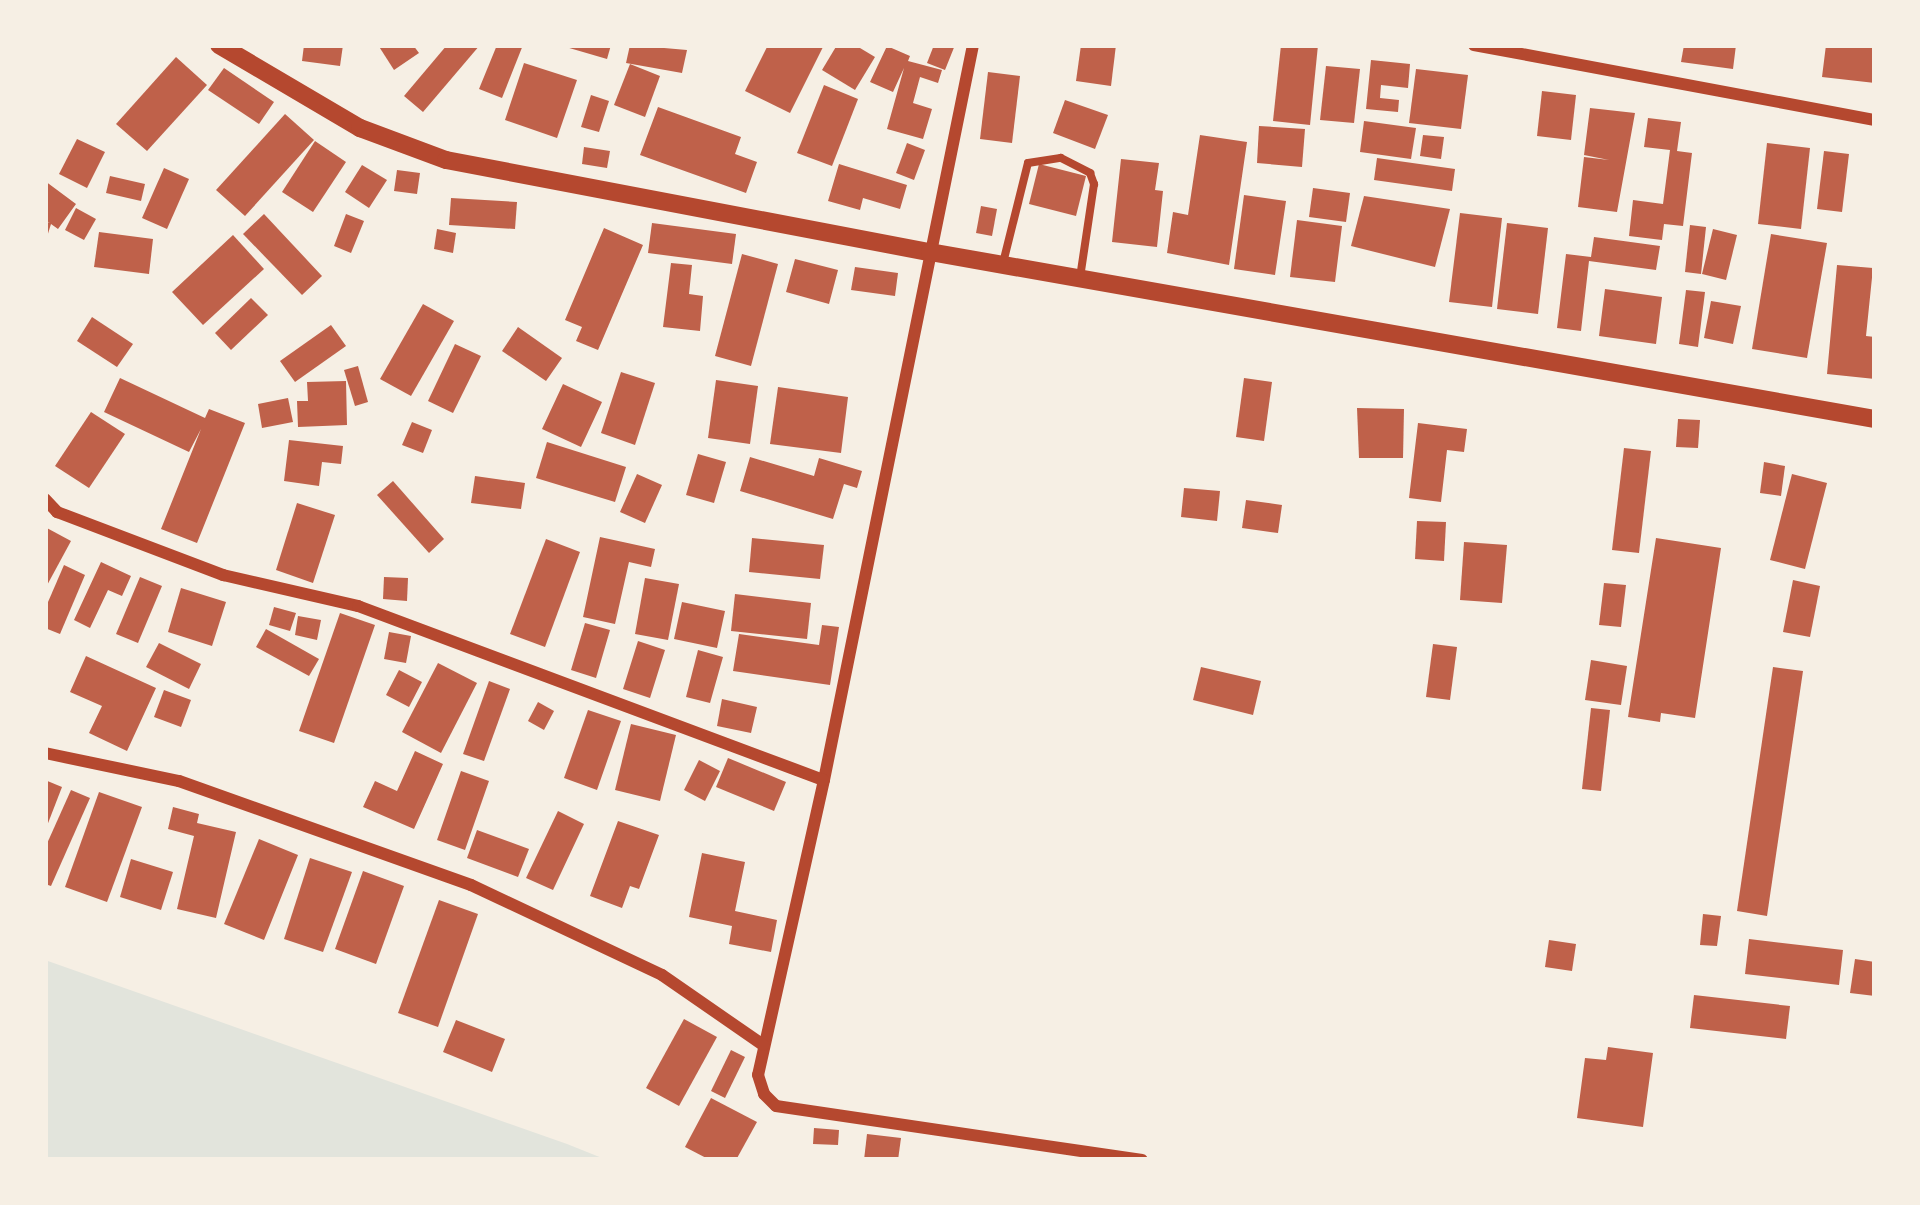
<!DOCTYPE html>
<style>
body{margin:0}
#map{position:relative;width:1920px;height:1205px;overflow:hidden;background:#f6efe4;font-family:Montserrat,sans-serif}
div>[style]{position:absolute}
.green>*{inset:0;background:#e2e4dc}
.building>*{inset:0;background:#bf614a}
.service>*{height:8px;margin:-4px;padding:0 4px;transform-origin:4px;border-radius:4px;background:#b5482f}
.minor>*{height:12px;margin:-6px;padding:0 6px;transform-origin:6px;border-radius:6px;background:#b5482f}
.tertiary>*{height:18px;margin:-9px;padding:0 9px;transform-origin:9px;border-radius:9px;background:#b5482f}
span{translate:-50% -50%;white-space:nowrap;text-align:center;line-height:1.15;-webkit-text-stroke:9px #f6efe4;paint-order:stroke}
.frame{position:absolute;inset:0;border:48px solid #f6efe4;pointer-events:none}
</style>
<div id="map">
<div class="green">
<i style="clip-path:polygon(45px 960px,567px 1144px,607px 1160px,45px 1160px)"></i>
</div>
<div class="building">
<i style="clip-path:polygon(304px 45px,343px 45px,340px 66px,302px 61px)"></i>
<i style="clip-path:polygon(378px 45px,413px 45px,419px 53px,394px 70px)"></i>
<i style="clip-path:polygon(447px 45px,480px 45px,423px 112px,404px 96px)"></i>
<i style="clip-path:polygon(497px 45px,523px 45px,502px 98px,479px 89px)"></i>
<i style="clip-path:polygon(559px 45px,611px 45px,607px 59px)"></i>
<i style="clip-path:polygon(630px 45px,687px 50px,682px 73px,626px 63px)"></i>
<i style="clip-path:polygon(768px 45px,824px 45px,790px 113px,745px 91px)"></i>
<i style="clip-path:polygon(837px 45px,855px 45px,875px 57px,855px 90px,822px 70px)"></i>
<i style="clip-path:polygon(934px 45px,955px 45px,945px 70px,927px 63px)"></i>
<i style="clip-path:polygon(1081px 45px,1116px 45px,1111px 86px,1076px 81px)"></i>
<i style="clip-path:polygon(1281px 45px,1318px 45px,1310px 125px,1273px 121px)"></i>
<i style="clip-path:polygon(1684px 45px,1736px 45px,1733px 69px,1681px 62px)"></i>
<i style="clip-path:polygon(1826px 45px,1875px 45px,1875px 83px,1822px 77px)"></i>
<i style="clip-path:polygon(887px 46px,910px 56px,908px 61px,942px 70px,938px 83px,920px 77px,913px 103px,932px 109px,923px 139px,887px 129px,904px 68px,893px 92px,870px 82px)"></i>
<i style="clip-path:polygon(176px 57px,207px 85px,147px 151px,116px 124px)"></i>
<i style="clip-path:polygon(1371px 60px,1410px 64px,1408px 88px,1381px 85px,1380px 98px,1399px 100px,1398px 112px,1366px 109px)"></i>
<i style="clip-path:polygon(524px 63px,577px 80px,557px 138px,505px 120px)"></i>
<i style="clip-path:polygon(630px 64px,660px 76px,645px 117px,614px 105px)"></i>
<i style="clip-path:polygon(1326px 66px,1360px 69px,1354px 123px,1320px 120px)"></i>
<i style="clip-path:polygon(224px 68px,274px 102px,259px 124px,208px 90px)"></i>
<i style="clip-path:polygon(1416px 69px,1468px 75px,1461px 129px,1409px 123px)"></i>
<i style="clip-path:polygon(988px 72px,1020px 76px,1012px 143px,980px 139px)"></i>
<i style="clip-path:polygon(824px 85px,858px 99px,832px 166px,797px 153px)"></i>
<i style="clip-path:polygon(1542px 91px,1576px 95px,1571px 140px,1537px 136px)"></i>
<i style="clip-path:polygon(591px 95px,609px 101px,599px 132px,581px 127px)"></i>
<i style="clip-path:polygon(1065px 100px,1108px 115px,1095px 149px,1053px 133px)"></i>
<i style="clip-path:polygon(658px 107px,741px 137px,735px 154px,757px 162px,746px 193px,640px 155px)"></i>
<i style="clip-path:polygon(1590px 108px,1635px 113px,1617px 212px,1578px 207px,1584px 157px,1609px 160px,1584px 155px)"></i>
<i style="clip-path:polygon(285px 114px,314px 140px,245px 216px,216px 190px)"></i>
<i style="clip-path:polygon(1648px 118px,1681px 122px,1677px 151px,1692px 153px,1683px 226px,1664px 224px,1662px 240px,1629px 236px,1633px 200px,1663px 204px,1670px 150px,1644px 147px)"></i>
<i style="clip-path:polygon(1364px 121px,1416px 128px,1411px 159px,1360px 152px)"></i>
<i style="clip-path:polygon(1259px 126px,1305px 129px,1302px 167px,1257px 163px)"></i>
<i style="clip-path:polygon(1200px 135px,1247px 142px,1229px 265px,1167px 253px,1173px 212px,1188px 215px)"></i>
<i style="clip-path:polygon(1423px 135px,1444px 137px,1441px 159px,1420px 156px)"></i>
<i style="clip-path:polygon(77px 139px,105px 152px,87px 188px,59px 174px)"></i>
<i style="clip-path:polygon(315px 141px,346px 162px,313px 212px,282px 192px)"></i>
<i style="clip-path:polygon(907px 143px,925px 150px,914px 180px,896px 173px)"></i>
<i style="clip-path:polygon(1767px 143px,1810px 148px,1801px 229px,1758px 224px)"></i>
<i style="clip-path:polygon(584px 147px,610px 151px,607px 168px,582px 164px)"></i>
<i style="clip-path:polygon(1824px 151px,1849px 154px,1842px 212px,1817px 209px)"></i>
<i style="clip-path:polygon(1377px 158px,1455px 169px,1452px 191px,1374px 180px)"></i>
<i style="clip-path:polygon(1121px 159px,1159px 163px,1155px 190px,1163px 191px,1157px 247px,1112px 242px)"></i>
<i style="clip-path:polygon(839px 164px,907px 185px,900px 209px,863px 198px,860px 210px,828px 201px)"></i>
<i style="clip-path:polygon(1039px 164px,1086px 176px,1076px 216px,1029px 204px)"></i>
<i style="clip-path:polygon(362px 165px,387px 180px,369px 208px,345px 192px)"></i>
<i style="clip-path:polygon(164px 168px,189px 179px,167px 229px,142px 218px)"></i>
<i style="clip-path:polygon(397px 170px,420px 173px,417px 194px,394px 191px)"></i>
<i style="clip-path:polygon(110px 176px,145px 184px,141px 201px,106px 193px)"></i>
<i style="clip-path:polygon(45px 181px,76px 204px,58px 229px,51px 224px,46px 240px,45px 221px,50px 223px,45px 220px)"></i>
<i style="clip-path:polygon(1313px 188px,1350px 193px,1346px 222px,1309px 217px)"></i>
<i style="clip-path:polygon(1244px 195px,1286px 201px,1275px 275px,1234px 269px)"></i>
<i style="clip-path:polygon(1364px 196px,1450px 209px,1435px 267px,1351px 246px)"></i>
<i style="clip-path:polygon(451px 198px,517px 202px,515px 229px,449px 225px)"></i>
<i style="clip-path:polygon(981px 206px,997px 209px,992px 236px,976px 233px)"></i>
<i style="clip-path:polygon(76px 208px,96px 219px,84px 240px,65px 230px)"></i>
<i style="clip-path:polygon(1460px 213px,1502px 218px,1492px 307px,1449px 302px)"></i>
<i style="clip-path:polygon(264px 214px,322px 276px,302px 295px,243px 234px)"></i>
<i style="clip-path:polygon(346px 214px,364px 221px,351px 253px,334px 246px)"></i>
<i style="clip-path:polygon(1297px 220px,1342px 226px,1335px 282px,1290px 277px)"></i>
<i style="clip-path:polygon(652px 223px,736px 234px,732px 264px,648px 253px)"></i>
<i style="clip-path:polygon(1507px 223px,1548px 228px,1538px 314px,1497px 309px)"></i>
<i style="clip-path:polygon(1690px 225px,1706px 227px,1701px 274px,1685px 272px)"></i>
<i style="clip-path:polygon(604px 228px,643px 245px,598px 350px,576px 341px,582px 327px,565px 320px)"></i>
<i style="clip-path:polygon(437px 229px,456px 233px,453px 253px,434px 249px)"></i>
<i style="clip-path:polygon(1713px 229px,1737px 235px,1726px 280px,1702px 274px)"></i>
<i style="clip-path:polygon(99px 232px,153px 239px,149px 274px,94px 267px)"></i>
<i style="clip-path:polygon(1771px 234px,1827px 243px,1807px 358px,1752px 349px)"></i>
<i style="clip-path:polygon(233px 235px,264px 269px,203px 325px,172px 292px)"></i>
<i style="clip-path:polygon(1594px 237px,1660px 246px,1656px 270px,1589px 261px,1581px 331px,1557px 328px,1566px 254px,1591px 257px)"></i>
<i style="clip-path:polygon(742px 254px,778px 264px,751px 366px,715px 356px)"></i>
<i style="clip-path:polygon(795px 259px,838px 270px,829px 304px,786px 292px)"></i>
<i style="clip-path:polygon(671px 263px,692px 265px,689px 294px,703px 296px,700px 331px,663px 327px)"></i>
<i style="clip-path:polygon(1837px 265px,1873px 268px,1866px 336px,1875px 337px,1875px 379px,1827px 374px)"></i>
<i style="clip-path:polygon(855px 267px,898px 273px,895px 296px,851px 290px)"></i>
<i style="clip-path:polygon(1605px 289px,1662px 297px,1656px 344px,1599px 336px)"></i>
<i style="clip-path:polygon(1686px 290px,1705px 292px,1698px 347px,1679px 344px)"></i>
<i style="clip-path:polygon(251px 298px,268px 315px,231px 350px,215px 333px)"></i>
<i style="clip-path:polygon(1711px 301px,1741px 306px,1733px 344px,1704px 338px)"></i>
<i style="clip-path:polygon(423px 304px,454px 321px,411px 396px,380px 379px)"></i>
<i style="clip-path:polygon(92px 317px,133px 344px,117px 367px,77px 341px)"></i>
<i style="clip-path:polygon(331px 325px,346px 346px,295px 382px,280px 361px)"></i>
<i style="clip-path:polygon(518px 327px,562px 358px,546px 381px,502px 351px)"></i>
<i style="clip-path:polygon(455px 344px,481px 356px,453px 413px,428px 401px)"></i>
<i style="clip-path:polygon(358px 366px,368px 402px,355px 406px,344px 370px)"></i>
<i style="clip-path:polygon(621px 372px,655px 383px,635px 445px,601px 433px)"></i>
<i style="clip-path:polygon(120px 378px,205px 418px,209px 409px,245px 423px,197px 543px,161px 529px,201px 429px,189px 452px,104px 412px)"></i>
<i style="clip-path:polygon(1244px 378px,1272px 382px,1264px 441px,1236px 437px)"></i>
<i style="clip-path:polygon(716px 380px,758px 386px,750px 444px,708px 438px)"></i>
<i style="clip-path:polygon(346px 381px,347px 425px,298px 427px,297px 401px,308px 401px,307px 382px)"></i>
<i style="clip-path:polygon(563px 384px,602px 402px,581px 447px,542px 429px)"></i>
<i style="clip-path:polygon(778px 387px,848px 397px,841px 453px,770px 444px)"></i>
<i style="clip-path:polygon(288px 398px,293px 422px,262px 428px,258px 404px)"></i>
<i style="clip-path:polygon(1357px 408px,1404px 409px,1403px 458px,1359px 458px)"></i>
<i style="clip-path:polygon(91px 412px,125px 434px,89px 488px,55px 466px)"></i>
<i style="clip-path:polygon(1678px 419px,1700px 420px,1698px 448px,1676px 447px)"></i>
<i style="clip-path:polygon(412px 422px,432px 430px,423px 453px,402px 445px)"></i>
<i style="clip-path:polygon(1418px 423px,1467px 429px,1464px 452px,1447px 450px,1441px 502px,1409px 498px)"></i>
<i style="clip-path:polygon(289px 440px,343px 446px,341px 464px,322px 462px,319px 486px,284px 481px)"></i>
<i style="clip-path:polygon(547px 442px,626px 467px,615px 502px,536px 478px)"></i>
<i style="clip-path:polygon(1624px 448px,1651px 451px,1639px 553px,1612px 550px)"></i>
<i style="clip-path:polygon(698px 454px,726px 462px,714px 503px,686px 495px)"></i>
<i style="clip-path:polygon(750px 457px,814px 476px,819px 458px,862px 471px,857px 488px,844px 484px,833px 519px,740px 491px)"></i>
<i style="clip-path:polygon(1764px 462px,1785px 466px,1781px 496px,1760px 493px)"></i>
<i style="clip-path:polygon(637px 474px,662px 485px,645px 523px,620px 512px)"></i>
<i style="clip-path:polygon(1792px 474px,1827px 483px,1805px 569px,1770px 560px)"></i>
<i style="clip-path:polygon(475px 476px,525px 483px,521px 509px,471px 503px)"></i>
<i style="clip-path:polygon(393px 481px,444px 539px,429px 553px,377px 495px)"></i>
<i style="clip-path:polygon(1184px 488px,1220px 491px,1217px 521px,1181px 517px)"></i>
<i style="clip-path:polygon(1246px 500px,1282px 505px,1278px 533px,1242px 528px)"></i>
<i style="clip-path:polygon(297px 503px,335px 515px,313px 583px,276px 570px)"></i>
<i style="clip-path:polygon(1417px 521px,1446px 522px,1444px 561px,1415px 559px)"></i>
<i style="clip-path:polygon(45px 527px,71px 541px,45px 589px)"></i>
<i style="clip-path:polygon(600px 537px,655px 549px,651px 567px,629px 562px,615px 624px,583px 617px)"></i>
<i style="clip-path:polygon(752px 538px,824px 545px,820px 579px,749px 572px)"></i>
<i style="clip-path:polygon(1656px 538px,1721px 548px,1695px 718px,1661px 713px,1660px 722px,1628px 717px)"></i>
<i style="clip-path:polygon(546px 539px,580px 552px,545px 647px,510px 634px)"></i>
<i style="clip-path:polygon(1464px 542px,1507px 545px,1502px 603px,1460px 600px)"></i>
<i style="clip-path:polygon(101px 562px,131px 576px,122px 596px,108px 590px,90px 628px,74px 620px)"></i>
<i style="clip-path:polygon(64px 565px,85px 575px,60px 634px,45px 628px,45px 609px)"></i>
<i style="clip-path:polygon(140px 577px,162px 586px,138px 643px,116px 634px)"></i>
<i style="clip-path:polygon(384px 577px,408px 578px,407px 601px,383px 599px)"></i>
<i style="clip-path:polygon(645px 578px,679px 584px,668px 640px,635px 634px)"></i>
<i style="clip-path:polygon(1793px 580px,1820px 586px,1810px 637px,1783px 632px)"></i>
<i style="clip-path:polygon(1604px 583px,1626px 585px,1621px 627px,1599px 625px)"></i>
<i style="clip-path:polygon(181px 588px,226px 602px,212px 646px,168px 632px)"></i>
<i style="clip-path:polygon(735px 594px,811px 603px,807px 639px,731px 631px)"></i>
<i style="clip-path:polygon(682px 602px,725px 611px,717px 648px,674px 639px)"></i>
<i style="clip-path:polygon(274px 607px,296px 613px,290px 631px,269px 625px)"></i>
<i style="clip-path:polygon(340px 613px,375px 625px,334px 743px,299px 731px)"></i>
<i style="clip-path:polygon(298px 616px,321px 620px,317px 640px,295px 635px)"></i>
<i style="clip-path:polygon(585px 623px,610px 630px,596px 678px,571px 670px)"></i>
<i style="clip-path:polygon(822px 625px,839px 627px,830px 685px,733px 671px,739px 634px,819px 645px)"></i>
<i style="clip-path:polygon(266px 629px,319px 659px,309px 676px,256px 647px)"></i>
<i style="clip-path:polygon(389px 632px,411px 636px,406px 663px,384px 659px)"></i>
<i style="clip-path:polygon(638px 641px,665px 650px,650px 698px,623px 689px)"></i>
<i style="clip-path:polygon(159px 643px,201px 664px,189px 689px,146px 667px)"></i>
<i style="clip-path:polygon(1433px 644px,1457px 647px,1450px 700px,1426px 697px)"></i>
<i style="clip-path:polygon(698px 650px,723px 657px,710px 703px,686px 697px)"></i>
<i style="clip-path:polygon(86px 656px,156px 688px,127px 751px,89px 733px,102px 706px,70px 692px)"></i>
<i style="clip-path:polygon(1591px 660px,1627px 666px,1621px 705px,1585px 700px)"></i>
<i style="clip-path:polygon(438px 663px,477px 683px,441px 753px,402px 732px)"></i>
<i style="clip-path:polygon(1201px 667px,1261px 681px,1253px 715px,1193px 700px)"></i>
<i style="clip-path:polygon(1773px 667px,1803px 671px,1767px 916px,1737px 911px)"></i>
<i style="clip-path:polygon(399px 670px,422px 682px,409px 707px,386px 695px)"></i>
<i style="clip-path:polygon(489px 681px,510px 689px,484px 761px,463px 754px)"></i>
<i style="clip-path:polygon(164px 690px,191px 700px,181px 727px,154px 717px)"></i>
<i style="clip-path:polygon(722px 699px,757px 707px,751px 733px,717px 726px)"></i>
<i style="clip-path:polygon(538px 702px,554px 711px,544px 730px,528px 721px)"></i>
<i style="clip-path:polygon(1591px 708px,1610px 710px,1601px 791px,1582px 789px)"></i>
<i style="clip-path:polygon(588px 710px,621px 721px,597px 790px,564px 778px)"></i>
<i style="clip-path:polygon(631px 724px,676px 735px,660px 801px,615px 790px)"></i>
<i style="clip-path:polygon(415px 751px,443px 764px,414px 829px,363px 807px,375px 781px,397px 791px)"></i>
<i style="clip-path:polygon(728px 758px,786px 782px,774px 811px,716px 787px)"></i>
<i style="clip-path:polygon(699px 760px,720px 771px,705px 801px,684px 790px)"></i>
<i style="clip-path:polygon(461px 771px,489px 781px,465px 850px,437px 840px)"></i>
<i style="clip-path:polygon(45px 780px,62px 787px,45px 831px)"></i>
<i style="clip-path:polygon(71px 790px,90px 798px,51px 886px,45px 884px,45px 848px)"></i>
<i style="clip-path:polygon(99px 792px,142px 807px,107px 902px,65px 887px)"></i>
<i style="clip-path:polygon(173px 807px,199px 814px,197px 823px,236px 832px,216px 918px,177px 909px,194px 836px,168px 829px)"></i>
<i style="clip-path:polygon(558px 811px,584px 824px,553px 890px,526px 878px)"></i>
<i style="clip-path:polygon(618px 821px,659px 835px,639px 889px,630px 886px,622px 908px,590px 896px)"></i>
<i style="clip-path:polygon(477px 830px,529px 849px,518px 877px,467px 858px)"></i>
<i style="clip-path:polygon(259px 839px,298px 855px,264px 940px,224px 924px)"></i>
<i style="clip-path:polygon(702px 853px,745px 862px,735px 911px,777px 920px,771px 952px,729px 944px,732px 926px,689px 917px)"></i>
<i style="clip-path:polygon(310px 858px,352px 872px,323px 952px,284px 939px)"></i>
<i style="clip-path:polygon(131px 859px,173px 872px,161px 910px,120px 897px)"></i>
<i style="clip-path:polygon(363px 871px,404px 886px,376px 964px,335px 949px)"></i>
<i style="clip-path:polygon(439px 900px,478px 914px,438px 1027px,398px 1013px)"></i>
<i style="clip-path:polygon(1703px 914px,1721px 916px,1717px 946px,1700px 945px)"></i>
<i style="clip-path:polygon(1749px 939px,1843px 950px,1839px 985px,1745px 974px)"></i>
<i style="clip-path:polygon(1549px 940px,1576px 944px,1572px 971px,1545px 967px)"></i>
<i style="clip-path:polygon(1855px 959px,1875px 962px,1875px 996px,1850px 993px)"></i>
<i style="clip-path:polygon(1694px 995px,1790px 1006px,1786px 1039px,1690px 1028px)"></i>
<i style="clip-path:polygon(684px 1019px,717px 1037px,679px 1106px,646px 1088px)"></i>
<i style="clip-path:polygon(456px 1020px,505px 1039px,492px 1072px,443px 1052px)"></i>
<i style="clip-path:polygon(1608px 1047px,1653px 1053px,1643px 1127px,1577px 1118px,1585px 1058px,1606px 1060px)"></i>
<i style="clip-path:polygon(731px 1050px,745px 1057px,725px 1098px,711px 1091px)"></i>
<i style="clip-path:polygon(711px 1098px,757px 1122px,736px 1160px,710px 1160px,685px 1147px)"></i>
<i style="clip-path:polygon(814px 1128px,839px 1130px,838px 1145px,813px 1144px)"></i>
<i style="clip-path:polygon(867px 1134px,901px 1138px,898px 1160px,864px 1160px)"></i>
</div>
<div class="service">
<i style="left:1003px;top:263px;width:103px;rotate:-76deg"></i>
<i style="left:1028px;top:163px;width:33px;rotate:-9deg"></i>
<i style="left:1061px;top:158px;width:33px;rotate:27deg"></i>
<i style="left:1090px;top:173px;width:12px;rotate:70deg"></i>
<i style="left:1094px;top:184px;width:95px;rotate:98.5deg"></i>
</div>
<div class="minor">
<i style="left:973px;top:45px;width:750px;rotate:101.46deg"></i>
<i style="left:824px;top:780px;width:302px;rotate:102.6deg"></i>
<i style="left:758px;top:1075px;width:20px;rotate:72deg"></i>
<i style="left:764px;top:1094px;width:17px;rotate:45deg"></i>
<i style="left:776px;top:1106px;width:370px;rotate:8.4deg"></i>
<i style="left:1474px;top:45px;width:408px;rotate:10.6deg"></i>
<i style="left:45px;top:499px;width:18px;rotate:47deg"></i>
<i style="left:57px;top:512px;width:178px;rotate:20.8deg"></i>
<i style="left:223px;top:575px;width:139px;rotate:12.9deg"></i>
<i style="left:358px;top:606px;width:497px;rotate:20.5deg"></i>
<i style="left:45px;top:753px;width:137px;rotate:11.8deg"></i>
<i style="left:179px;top:781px;width:310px;rotate:19.6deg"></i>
<i style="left:471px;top:885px;width:211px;rotate:25.2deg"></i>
<i style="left:662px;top:975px;width:123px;rotate:34.7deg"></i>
</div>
<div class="tertiary">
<i style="left:219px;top:45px;width:164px;rotate:30.5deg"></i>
<i style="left:360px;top:128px;width:92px;rotate:20.4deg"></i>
<i style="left:446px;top:160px;width:493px;rotate:10.8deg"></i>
<i style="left:930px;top:252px;width:960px;rotate:10.02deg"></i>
</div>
<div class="frame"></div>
</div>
